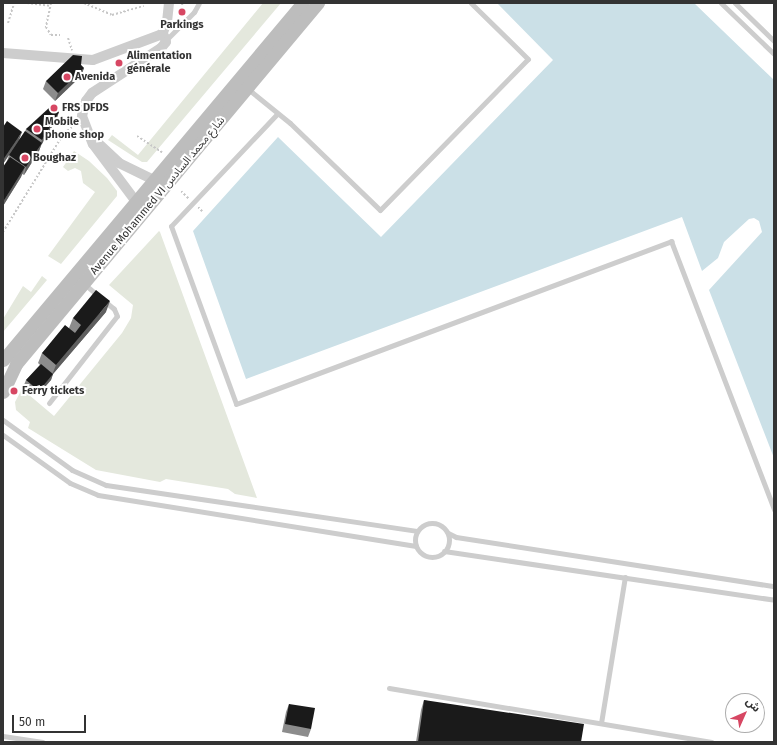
<!DOCTYPE html>
<meta charset="utf-8">
<style>
body{margin:0}
#map{position:relative;width:777px;height:745px;overflow:hidden;background:#fff;font-family:"Fira Sans","Noto Sans Arabic",sans-serif}
div>[style]{position:absolute}
.green>*{inset:0;background:#e4e8dd}
.water>*{inset:0;background:#cbe0e7}
.path>*{height:2px;margin-top:-1px;transform-origin:0;background:repeating-linear-gradient(90deg,#c7c7c7 0 2px,transparent 0 4px)}
.lane>*{height:5px;margin:-2.5px;padding:0 2.5px;transform-origin:2.5px;border-radius:2.5px;background:#cdcdcd}
.lane>.ring{margin:-2.5px;padding:0;box-sizing:content-box;background:none;border:5px solid #cdcdcd;border-radius:50%}
.street>*{height:10px;margin:-5px;padding:0 5px;transform-origin:5px;border-radius:5px;background:#cdcdcd}
.secondary>*{height:13px;margin:-6.5px;padding:0 6.5px;transform-origin:6.5px;border-radius:6.5px;background:#bdbdbd}
.wall>*{inset:0;background:#8c8c8c}
.shaded-wall>*{inset:0;background:#5f5f5f}
.building>*{inset:0;background:#1a1a1a}
.dots>*{width:11px;height:11px;translate:-50% -50%;box-sizing:border-box;border:2px solid #fff;border-radius:50%}
span{translate:-50% -50%;white-space:nowrap;text-align:center;line-height:1.15;-webkit-text-stroke:4px #fff;paint-order:stroke}
.poi-label{font-size:11px;color:#333;font-weight:700}
.left{translate:0 -50%;text-align:left}
.street-label{font-size:11px;color:#333}
.frame{position:absolute;inset:0;border:4px solid #333;pointer-events:none}
.north{position:absolute;left:725px;top:693px;width:40px;height:40px;box-sizing:border-box;background:#fff;border:1px solid #adadad;border-radius:50%;rotate:45deg;font-size:11px;font-weight:700;line-height:16px;text-align:center;color:#333}
.north::after{content:'';display:block;margin:auto;width:14px;height:18px;background:#d74763;clip-path:polygon(50% 0,100% 100%,50% 72%,0 100%)}
.scale{position:absolute;left:12px;top:715px;width:74px;height:18px;box-sizing:border-box;border:2px solid #333;border-top:0;padding-left:5px;font-size:12px;line-height:14px;white-space:nowrap;color:#333;-webkit-text-stroke:3px #fff;paint-order:stroke}
</style>
<div id="map">
<div class="green">
<i style="clip-path:polygon(263px 3px,281px 3px,147px 162px,142px 162px,108px 140px,112px 135px,138px 155px)"></i>
<i style="clip-path:polygon(74px 151px,89px 161px,107px 178px,117px 191px,117px 196px,61px 264px,48px 256px,95px 192px,83px 183px,81px 171px,75px 168px,68px 171px,63px 167px)"></i>
<i style="clip-path:polygon(159px 231px,160px 232px,257px 498px,235px 494px,228px 489px,166px 479px,160px 482px,96px 470px,28px 428px,30px 422px,16px 410px,15px 402px,22px 389px,54px 416px,122px 333px,131px 318px,133px 305px,109px 285px)"></i>
<i style="clip-path:polygon(42px 276px,47px 280px,3px 332px,3px 319px,23px 286px,31px 292px)"></i>
</div>
<div class="water">
<i style="clip-path:polygon(497px 3px,694px 3px,774px 80px,774px 458px,709px 290px,762px 232px,759px 221px,754px 218px,749px 219px,724px 242px,718px 258px,702px 271px,682px 217px,246px 379px,193px 231px,278px 137px,381px 237px,553px 60px)"></i>
</div>
<div class="path">
<i style="left:27px;top:3px;width:23px;rotate:7deg"></i>
<i style="left:51px;top:3px;width:25px;rotate:102deg"></i>
<i style="left:46px;top:27px;width:9px;rotate:58deg"></i>
<i style="left:51px;top:35px;width:9px"></i>
<i style="left:84px;top:3px;width:30px;rotate:23deg"></i>
<i style="left:112px;top:15px;width:33px;rotate:-16deg"></i>
<i style="left:182px;top:3px;width:10px;rotate:84deg"></i>
<i style="left:8px;top:23px;width:21px;rotate:-73deg"></i>
<i style="left:68px;top:38px;width:13px;rotate:72deg"></i>
<i style="left:137px;top:136px;width:30px;rotate:33deg"></i>
<i style="left:181px;top:191px;width:11px;rotate:45deg"></i>
<i style="left:198px;top:207px;width:6px;rotate:45deg"></i>
<i style="left:3px;top:232px;width:116px;rotate:-58.4deg"></i>
<i style="left:64px;top:133px;width:14px;rotate:-36deg"></i>
</div>
<div class="lane">
<i style="left:721px;top:3px;width:74px;rotate:43.9deg"></i>
<i style="left:735px;top:3px;width:54px;rotate:44.3deg"></i>
<i style="left:166px;top:40px;width:40px;rotate:-45deg"></i>
<i style="left:194px;top:12px;width:10px;rotate:-61deg"></i>
<i style="left:248px;top:89px;width:54px;rotate:39deg"></i>
<i style="left:290px;top:123px;width:125px;rotate:44deg"></i>
<i style="left:380px;top:210px;width:211px;rotate:-45.6deg"></i>
<i style="left:528px;top:59px;width:80px;rotate:-135.5deg"></i>
<i style="left:277px;top:114px;width:154px;rotate:133.4deg"></i>
<i style="left:171px;top:226px;width:189px;rotate:69.9deg"></i>
<i style="left:236px;top:404px;width:465px;rotate:-20.5deg"></i>
<i style="left:671px;top:241px;width:288px;rotate:69deg"></i>
<i style="left:49px;top:403px;width:110px;rotate:-52deg"></i>
<i style="left:117px;top:316px;width:8px;rotate:-113deg"></i>
<i style="left:114px;top:309px;width:39px;rotate:-140deg"></i>
<i style="left:3px;top:420px;width:85px;rotate:35.9deg"></i>
<i style="left:72px;top:470px;width:37px;rotate:24deg"></i>
<i style="left:106px;top:485px;width:314px;rotate:8.4deg"></i>
<i style="left:3px;top:435px;width:82px;rotate:35.6deg"></i>
<i style="left:70px;top:483px;width:30px;rotate:23deg"></i>
<i style="left:98px;top:495px;width:322px;rotate:9.1deg"></i>
<i class="ring" style="left:415px;top:523px;width:29px;height:29px"></i>
<i style="left:448px;top:533px;width:9px;rotate:27deg"></i>
<i style="left:456px;top:537px;width:322px;rotate:8.8deg"></i>
<i style="left:444px;top:551px;width:334px;rotate:8.4deg"></i>
<i style="left:389px;top:688px;width:327px;rotate:9.5deg"></i>
<i style="left:601px;top:723px;width:148px;rotate:-80.7deg"></i>
<i style="left:3px;top:736px;width:40px;rotate:8.5deg"></i>
</div>
<div class="street">
<i style="left:162px;top:35px;width:14px;rotate:-69deg"></i>
<i style="left:167px;top:22px;width:19px;rotate:-84deg"></i>
<i style="left:3px;top:53px;width:90px;rotate:4.4deg"></i>
<i style="left:93px;top:60px;width:72px;rotate:-20.5deg"></i>
<i style="left:160px;top:35px;width:4px;rotate:14deg"></i>
<i style="left:164px;top:36px;width:6px;rotate:72deg"></i>
<i style="left:166px;top:42px;width:8px;rotate:130deg"></i>
<i style="left:161px;top:48px;width:82px;rotate:146.9deg"></i>
<i style="left:92px;top:93px;width:10px;rotate:127deg"></i>
<i style="left:86px;top:101px;width:16px;rotate:105deg"></i>
<i style="left:82px;top:116px;width:30px;rotate:69deg"></i>
<i style="left:93px;top:144px;width:74px;rotate:53.3deg"></i>
<i style="left:100px;top:145px;width:26px;rotate:43deg"></i>
<i style="left:119px;top:163px;width:41px;rotate:25.9deg"></i>
</div>
<div class="secondary">
<i style="left:3px;top:360px;width:466px;rotate:-50deg"></i>
<i style="left:3px;top:392px;width:31px;rotate:-65deg"></i>
<i style="left:16px;top:364px;width:471px;rotate:-50.1deg"></i>
</div>
<div class="wall">
<i style="clip-path:polygon(81px 65px,84px 68px,81px 76px,55px 101px,43px 89px,46px 81px)"></i>
<i style="clip-path:polygon(59px 112px,56px 120px,42px 143px,39px 151px,24px 175px,22px 174px,21px 177px,3px 206px,3px 167px,7px 161px,9px 155px,3px 164px,3px 127px,20px 139px,25px 132px,26px 129px)"></i>
<i style="clip-path:polygon(106px 312px,53px 374px,51px 380px,37px 396px,24px 385px,26px 380px,40px 365px,38px 363px,42px 353px,69px 328px,73px 318px)"></i>
<i style="clip-path:polygon(424px 700px,581px 742px,416px 742px,421px 710px)"></i>
<i style="clip-path:polygon(289px 704px,311px 729px,308px 737px,282px 732px,286px 712px)"></i>
</div>
<div class="shaded-wall">
<i style="clip-path:polygon(84px 68px,81px 76px,55px 101px,58px 93px)"></i>
<i style="clip-path:polygon(59px 112px,56px 120px,42px 144px,42px 143px,39px 151px,24px 175px,26px 167px,39px 148px,42px 140px)"></i>
<i style="clip-path:polygon(22px 132px,19px 140px,3px 164px,3px 160px)"></i>
<i style="clip-path:polygon(25px 167px,21px 177px,3px 206px,3px 202px)"></i>
<i style="clip-path:polygon(110px 301px,106px 312px,53px 374px,51px 380px,37px 396px,39px 391px,52px 375px,56px 365px)"></i>
</div>
<div class="building">
<i style="clip-path:polygon(73px 55px,82px 56px,81px 65px,84px 68px,58px 93px,46px 81px)"></i>
<i style="clip-path:polygon(50px 107px,59px 112px,42px 140px,26px 129px)"></i>
<i style="clip-path:polygon(7px 121px,22px 132px,3px 160px,3px 127px)"></i>
<i style="clip-path:polygon(25px 131px,42px 143px,26px 167px,9px 155px)"></i>
<i style="clip-path:polygon(10px 157px,25px 167px,3px 202px,3px 167px)"></i>
<i style="clip-path:polygon(96px 290px,110px 301px,56px 365px,42px 353px,65px 325px,75px 333px,81px 325px,73px 318px)"></i>
<i style="clip-path:polygon(41px 364px,53px 374px,39px 391px,26px 380px)"></i>
<i style="clip-path:polygon(424px 700px,584px 724px,581px 742px,457px 742px,453px 741px,453px 742px,418px 742px)"></i>
<i style="clip-path:polygon(289px 704px,315px 708px,311px 729px,285px 724px)"></i>
</div>
<div class="dots">
<i style="left:182px;top:12px;background:#d74763"></i>
<i style="left:119px;top:63px;background:#d74763"></i>
<i style="left:67px;top:77px;background:#d74763"></i>
<i style="left:54px;top:108px;background:#d74763"></i>
<i style="left:37px;top:129px;background:#d74763"></i>
<i style="left:25px;top:158px;background:#d74763"></i>
<i style="left:14px;top:391px;background:#d74763"></i>
</div>
<div class="poi-label">
<span style="left:182px;top:25px">Parkings</span>
<span class="left" style="left:127px;top:63px">Alimentation<br>générale</span>
<span class="left" style="left:75px;top:77px">Avenida</span>
<span class="left" style="left:62px;top:108px">FRS DFDS</span>
<span class="left" style="left:45px;top:129px">Mobile<br>phone shop</span>
<span class="left" style="left:33px;top:158px">Boughaz</span>
<span class="left" style="left:22px;top:391px">Ferry tickets</span>
</div>
<div class="street-label">
<span style="left:158px;top:196px;rotate:-50deg">Avenue Mohammed VI شارع محمد السادس</span>
</div>
<div class="frame"></div>
<div class="north">ش</div>
<div class="scale">50 m</div>
</div>
